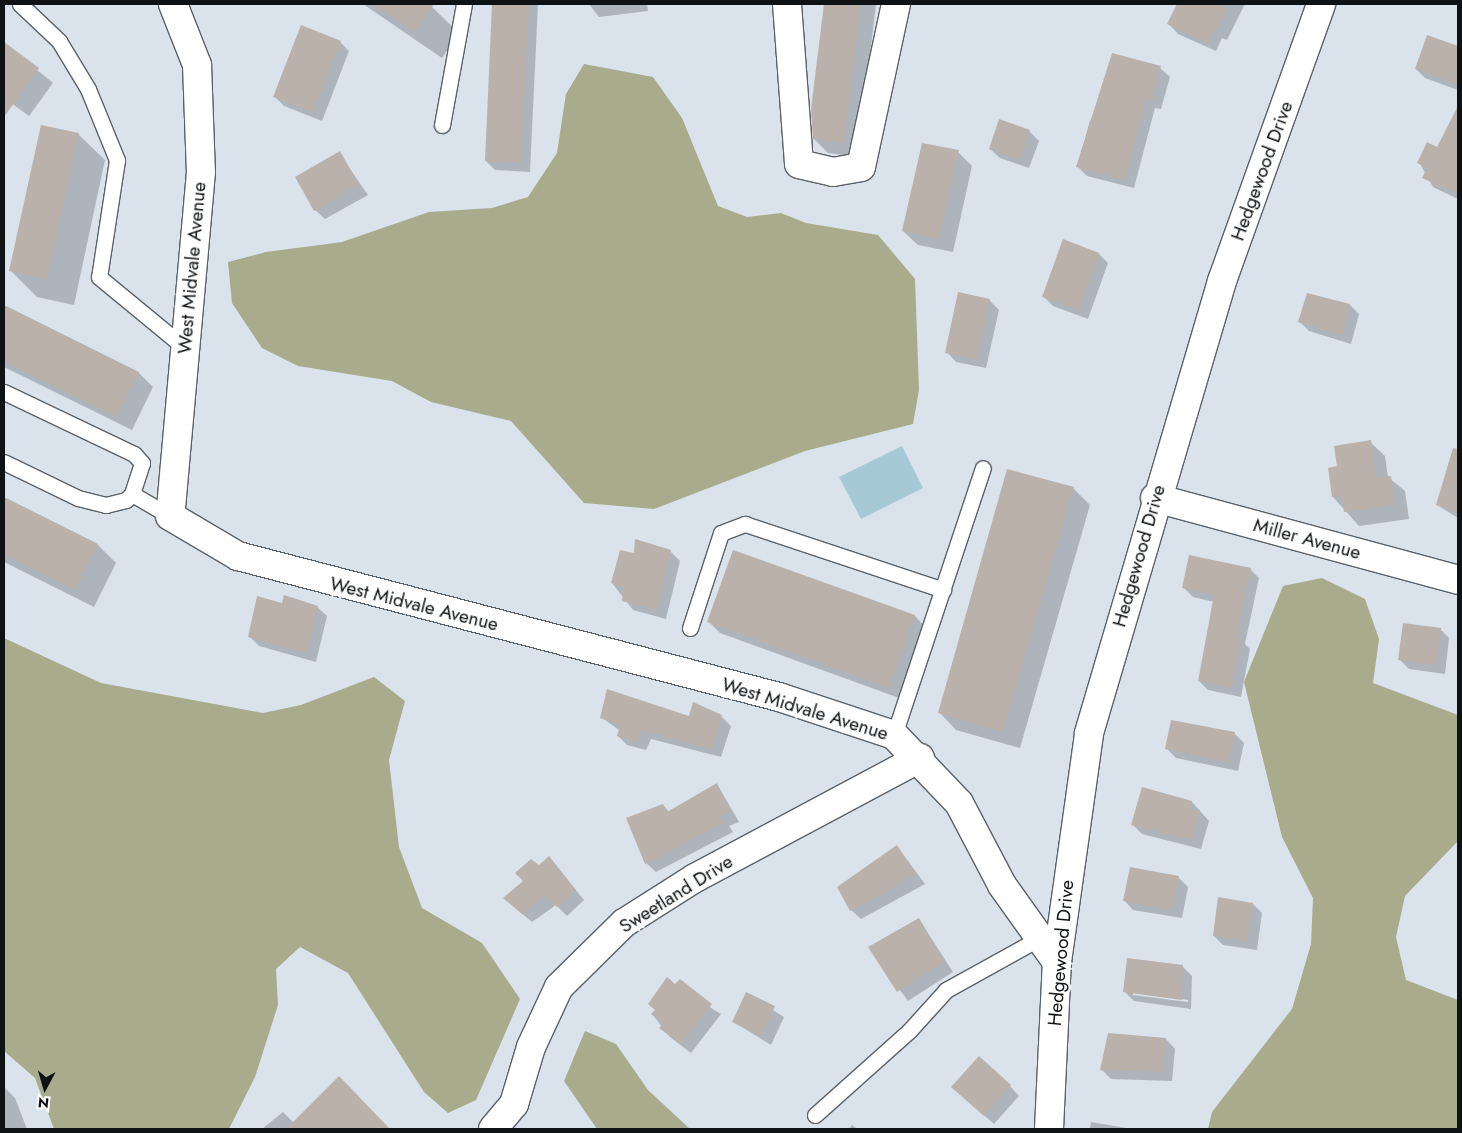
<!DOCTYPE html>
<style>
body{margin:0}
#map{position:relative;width:1462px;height:1133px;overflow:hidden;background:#dae2eb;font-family:Jost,sans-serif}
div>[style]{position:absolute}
.forest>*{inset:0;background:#a8ab8c}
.water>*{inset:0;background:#a5c9d5}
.shadow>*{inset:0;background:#0003}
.building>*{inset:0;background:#bab1aa}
.roads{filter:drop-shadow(1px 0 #5a6269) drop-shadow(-1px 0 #5a6269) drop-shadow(0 1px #5a6269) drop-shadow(0 -1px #5a6269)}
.lane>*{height:15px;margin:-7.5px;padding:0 7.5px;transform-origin:7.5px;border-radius:7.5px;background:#fff}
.street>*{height:28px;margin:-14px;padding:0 14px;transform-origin:14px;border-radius:14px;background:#fff}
span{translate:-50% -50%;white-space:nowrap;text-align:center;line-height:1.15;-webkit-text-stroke:5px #fff;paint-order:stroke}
.street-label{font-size:19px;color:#0f1215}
.frame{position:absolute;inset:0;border:5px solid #0f1215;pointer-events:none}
.north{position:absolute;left:20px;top:1063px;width:50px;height:50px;-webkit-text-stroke:4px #fff;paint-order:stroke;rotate:186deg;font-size:14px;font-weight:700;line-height:20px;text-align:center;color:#0f1215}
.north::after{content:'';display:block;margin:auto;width:18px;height:22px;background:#0f1215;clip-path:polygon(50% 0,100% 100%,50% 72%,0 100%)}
</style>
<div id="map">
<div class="forest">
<i style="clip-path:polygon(584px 64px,653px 77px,682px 118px,718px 206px,747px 217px,781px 213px,806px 223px,878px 235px,915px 279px,919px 390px,913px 424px,805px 451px,654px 509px,584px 503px,511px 421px,431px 402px,392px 381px,298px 366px,262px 348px,232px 303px,228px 262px,266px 252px,342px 242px,429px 212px,492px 208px,528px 197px,557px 153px,566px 94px)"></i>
<i style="clip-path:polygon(1322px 578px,1365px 599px,1379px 639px,1373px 683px,1458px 715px,1458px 841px,1405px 896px,1396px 937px,1406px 980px,1458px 1000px,1458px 1129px,1208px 1129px,1212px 1112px,1292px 1009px,1311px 944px,1313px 898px,1282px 837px,1244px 682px,1283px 586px)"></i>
<i style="clip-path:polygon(4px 638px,101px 683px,263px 713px,301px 705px,374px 677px,405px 701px,389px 760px,399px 847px,422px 908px,482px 943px,520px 999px,476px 1100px,448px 1113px,424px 1092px,348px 973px,300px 947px,276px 969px,278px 1005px,255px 1077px,229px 1129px,54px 1129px,35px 1078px,4px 1051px)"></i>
<i style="clip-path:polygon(585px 1031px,616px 1044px,648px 1090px,690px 1129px,597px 1129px,564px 1081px)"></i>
</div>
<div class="water">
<i style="clip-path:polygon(902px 446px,923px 488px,861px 519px,839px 477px)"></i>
</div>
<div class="shadow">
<i style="clip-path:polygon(363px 4px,429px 4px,459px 33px,442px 58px)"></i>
<i style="clip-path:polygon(494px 4px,538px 4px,530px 172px,495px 170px,486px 161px)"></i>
<i style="clip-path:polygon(589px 4px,647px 4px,648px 11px,599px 17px)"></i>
<i style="clip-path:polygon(825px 4px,876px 4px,858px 157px,828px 153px,814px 139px,812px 110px)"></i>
<i style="clip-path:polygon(1178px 4px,1245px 4px,1227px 40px,1222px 38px,1216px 51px,1178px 34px,1169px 24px)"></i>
<i style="clip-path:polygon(1428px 36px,1458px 47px,1458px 90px,1425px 78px,1416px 69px)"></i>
<i style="clip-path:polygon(340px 42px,349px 51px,322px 121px,284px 106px,274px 96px)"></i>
<i style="clip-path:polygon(4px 43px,53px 83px,29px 116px,4px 98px)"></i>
<i style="clip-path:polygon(1160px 68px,1170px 77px,1161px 109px,1155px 108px,1134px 188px,1087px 176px,1078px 167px,1090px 120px,1095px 121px)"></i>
<i style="clip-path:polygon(1452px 122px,1458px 125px,1458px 199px,1433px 187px,1419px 162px,1438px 149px)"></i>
<i style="clip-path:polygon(1029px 131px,1039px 141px,1029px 168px,1000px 158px,990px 149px)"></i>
<i style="clip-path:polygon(78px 134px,105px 160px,74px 305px,37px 297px,11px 271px)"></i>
<i style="clip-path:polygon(958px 152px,972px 166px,953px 252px,918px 245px,903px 231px)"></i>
<i style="clip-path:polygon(339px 153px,368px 195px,325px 219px,315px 210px)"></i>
<i style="clip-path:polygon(1099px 254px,1108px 263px,1088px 319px,1053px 306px,1044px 297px)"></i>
<i style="clip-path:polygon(989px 300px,999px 310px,986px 368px,956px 362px,947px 352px)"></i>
<i style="clip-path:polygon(1350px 305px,1359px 314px,1351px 344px,1309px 331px,1299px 321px)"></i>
<i style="clip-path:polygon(4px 306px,139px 373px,153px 387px,132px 430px,4px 367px)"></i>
<i style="clip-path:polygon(1370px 442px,1385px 456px,1388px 477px,1405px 491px,1409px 519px,1359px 526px,1333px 497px,1338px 467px)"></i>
<i style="clip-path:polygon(1451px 458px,1458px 460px,1458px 518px,1437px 505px)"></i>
<i style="clip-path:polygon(1073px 488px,1090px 505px,1020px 748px,956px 730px,940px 713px)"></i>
<i style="clip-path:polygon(4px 498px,98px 545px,116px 563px,94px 607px,4px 562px)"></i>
<i style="clip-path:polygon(670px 551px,680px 561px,666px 619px,633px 610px,612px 583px,635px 554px)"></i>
<i style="clip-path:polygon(1250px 569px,1259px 578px,1245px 644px,1250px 649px,1241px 697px,1208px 690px,1199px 681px,1214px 602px,1193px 597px,1184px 588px)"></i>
<i style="clip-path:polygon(317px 607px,327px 616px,316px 662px,259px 646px,250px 637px)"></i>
<i style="clip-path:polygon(915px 616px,926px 628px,902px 699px,720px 633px,708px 621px)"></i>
<i style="clip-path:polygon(1440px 629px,1449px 638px,1445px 674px,1409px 669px,1399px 659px)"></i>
<i style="clip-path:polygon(721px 716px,731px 726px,721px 757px,651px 739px,646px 750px,627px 745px,618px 736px,619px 730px,601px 717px)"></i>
<i style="clip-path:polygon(1234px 733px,1244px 743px,1238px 771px,1176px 758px,1167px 749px)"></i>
<i style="clip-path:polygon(717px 784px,739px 822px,729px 826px,733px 832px,656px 872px,646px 863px,663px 805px,669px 812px)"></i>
<i style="clip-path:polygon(1192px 802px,1209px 821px,1201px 849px,1142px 834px,1133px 825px)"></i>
<i style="clip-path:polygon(897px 846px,925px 884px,861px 919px,851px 910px)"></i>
<i style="clip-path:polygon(549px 858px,584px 900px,567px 916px,556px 905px,532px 922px,514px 907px,525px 881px)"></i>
<i style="clip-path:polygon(1178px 877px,1188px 887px,1182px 918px,1133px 910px,1124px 900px)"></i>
<i style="clip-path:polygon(1253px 904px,1262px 913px,1257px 950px,1223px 945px,1214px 936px)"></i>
<i style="clip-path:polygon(919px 919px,953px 972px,908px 1001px,869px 948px)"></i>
<i style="clip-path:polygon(evenodd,1182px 966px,1192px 976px,1191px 1009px,1134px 1001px,1124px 991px,1182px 966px,1133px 992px,1188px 1000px,1188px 1002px,1133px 995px,1133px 992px)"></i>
<i style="clip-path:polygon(675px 986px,721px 1014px,691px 1053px,670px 1037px,652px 1014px)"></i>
<i style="clip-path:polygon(747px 994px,784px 1017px,771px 1045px,734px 1022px)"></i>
<i style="clip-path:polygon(1166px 1039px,1175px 1049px,1172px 1081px,1111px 1079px,1101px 1069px)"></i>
<i style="clip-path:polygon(1010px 1086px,1019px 1096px,994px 1124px,963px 1097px)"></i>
<i style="clip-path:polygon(4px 1087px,15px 1098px,27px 1129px,4px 1129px)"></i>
<i style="clip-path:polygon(283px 1112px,294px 1123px,383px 1123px,376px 1129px,262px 1129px)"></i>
<i style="clip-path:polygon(1091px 1122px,1132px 1129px,1090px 1129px)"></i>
<i style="clip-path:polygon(852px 1125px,857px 1129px,849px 1129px)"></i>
</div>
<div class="building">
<i style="clip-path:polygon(373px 4px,434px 4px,415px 32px)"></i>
<i style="clip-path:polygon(492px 4px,529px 4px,521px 163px,485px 161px)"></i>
<i style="clip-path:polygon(824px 4px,861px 4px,844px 143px,813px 139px,811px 109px)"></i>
<i style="clip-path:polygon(1177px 4px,1216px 4px,1228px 9px,1207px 43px,1167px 24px)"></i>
<i style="clip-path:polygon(301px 25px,341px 41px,313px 112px,273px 97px)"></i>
<i style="clip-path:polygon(1427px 35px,1458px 46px,1458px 85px,1415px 69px)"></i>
<i style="clip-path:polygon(4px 42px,39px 68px,4px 117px)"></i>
<i style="clip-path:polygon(1112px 53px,1161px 66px,1152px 101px,1146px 99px,1125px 180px,1076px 167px)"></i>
<i style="clip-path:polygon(1458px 106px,1458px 194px,1422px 178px,1427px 168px,1417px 163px,1427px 142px,1437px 147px)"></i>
<i style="clip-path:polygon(999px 119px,1030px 130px,1020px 160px,989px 149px)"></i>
<i style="clip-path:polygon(41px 125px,79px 133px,47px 279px,9px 271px)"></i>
<i style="clip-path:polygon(922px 143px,959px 150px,939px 239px,902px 231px)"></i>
<i style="clip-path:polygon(340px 151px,359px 185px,314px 211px,295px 177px)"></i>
<i style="clip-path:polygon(1063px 239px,1099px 253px,1079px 310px,1042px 297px)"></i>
<i style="clip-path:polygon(958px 292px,990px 299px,977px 359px,945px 353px)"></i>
<i style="clip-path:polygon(1307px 293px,1350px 304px,1342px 335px,1298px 322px)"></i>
<i style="clip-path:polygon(4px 305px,139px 372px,117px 417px,4px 361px)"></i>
<i style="clip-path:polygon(1371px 440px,1376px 477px,1391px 476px,1395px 505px,1344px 512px,1341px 496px,1332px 497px,1328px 468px,1337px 466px,1334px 446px)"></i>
<i style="clip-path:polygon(1453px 448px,1458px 449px,1458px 512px,1436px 505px)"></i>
<i style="clip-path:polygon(1007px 469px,1074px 487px,1003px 732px,938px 713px)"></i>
<i style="clip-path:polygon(4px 497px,98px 544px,75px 590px,4px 554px)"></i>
<i style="clip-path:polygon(635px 539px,671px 550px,657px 610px,622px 601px,623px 587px,611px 583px,620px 550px,634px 553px)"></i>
<i style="clip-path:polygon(733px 550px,915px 615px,890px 688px,707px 622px)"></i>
<i style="clip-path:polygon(1189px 555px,1251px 568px,1236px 638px,1241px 639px,1232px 688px,1198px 681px,1214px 595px,1182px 588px)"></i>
<i style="clip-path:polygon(284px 595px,318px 606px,307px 653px,248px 637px,257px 596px,282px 603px)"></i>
<i style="clip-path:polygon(1403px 623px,1441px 628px,1436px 665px,1398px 660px)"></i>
<i style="clip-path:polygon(607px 689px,689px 716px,693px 702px,722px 715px,712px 749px,641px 730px,637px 742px,617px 736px,620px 725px,600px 718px)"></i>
<i style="clip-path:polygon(1171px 720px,1235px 732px,1229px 762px,1165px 749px)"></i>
<i style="clip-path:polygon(717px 783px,730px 812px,720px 817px,725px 822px,645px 864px,626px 818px,663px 804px,667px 812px)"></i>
<i style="clip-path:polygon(1142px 787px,1192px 801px,1192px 808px,1200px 810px,1192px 840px,1131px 825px)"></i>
<i style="clip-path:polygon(897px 845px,916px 875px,850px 911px,837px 887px)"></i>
<i style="clip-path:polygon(549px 856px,576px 890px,557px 907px,545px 896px,522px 914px,503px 898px,523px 881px,515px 873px,531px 859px,539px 865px)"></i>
<i style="clip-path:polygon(1130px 867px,1179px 876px,1172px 910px,1123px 901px)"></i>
<i style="clip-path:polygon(1218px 897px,1253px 903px,1247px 941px,1213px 936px)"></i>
<i style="clip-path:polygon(919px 918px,944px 962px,897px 992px,868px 947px)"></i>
<i style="clip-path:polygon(1127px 958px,1183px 965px,1182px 1000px,1123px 992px)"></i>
<i style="clip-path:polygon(667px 977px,675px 984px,680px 979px,712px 1004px,681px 1044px,659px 1028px,664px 1023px,651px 1014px,655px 1010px,648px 1004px)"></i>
<i style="clip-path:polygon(746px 992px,775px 1006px,761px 1036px,732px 1022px)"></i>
<i style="clip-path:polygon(1108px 1033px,1166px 1038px,1163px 1072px,1100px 1070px)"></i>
<i style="clip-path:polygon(979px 1056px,1011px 1085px,984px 1116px,951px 1087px)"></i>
<i style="clip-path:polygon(339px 1076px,390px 1129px,286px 1129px)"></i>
</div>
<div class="roads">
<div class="lane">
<i style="left:20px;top:4px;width:54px;rotate:43.5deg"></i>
<i style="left:59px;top:41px;width:56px;rotate:58.9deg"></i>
<i style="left:88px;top:89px;width:77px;rotate:67.8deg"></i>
<i style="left:117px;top:160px;width:118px;rotate:98.7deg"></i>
<i style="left:99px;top:277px;width:112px;rotate:39.5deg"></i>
<i style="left:442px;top:125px;width:123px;rotate:-79.7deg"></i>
<i style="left:4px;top:392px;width:144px;rotate:25.5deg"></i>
<i style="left:134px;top:454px;width:12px;rotate:48deg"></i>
<i style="left:142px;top:463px;width:33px;rotate:108deg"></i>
<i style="left:132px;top:494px;width:8px;rotate:135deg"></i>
<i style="left:126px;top:500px;width:21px;rotate:166deg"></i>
<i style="left:106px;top:505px;width:29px;rotate:-166deg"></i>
<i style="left:78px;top:498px;width:82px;rotate:-154.1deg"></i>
<i style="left:132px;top:494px;width:44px;rotate:30.1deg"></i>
<i style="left:690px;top:628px;width:100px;rotate:-71.9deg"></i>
<i style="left:721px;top:533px;width:26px;rotate:-21deg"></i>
<i style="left:745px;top:524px;width:209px;rotate:18.4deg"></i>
<i style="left:894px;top:735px;width:281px;rotate:-71.6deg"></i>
<i style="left:815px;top:1115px;width:126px;rotate:-41.8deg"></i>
<i style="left:909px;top:1031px;width:55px;rotate:-47.9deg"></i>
<i style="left:946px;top:990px;width:107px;rotate:-29deg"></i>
</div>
<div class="street">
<i style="left:173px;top:4px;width:66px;rotate:68.5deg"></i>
<i style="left:197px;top:65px;width:107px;rotate:87.9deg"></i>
<i style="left:201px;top:172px;width:345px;rotate:95.1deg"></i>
<i style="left:170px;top:516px;width:79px;rotate:30.5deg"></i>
<i style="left:238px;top:556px;width:559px;rotate:14.61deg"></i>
<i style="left:779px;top:697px;width:121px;rotate:18.3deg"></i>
<i style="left:894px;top:735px;width:94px;rotate:46.3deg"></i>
<i style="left:959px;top:803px;width:93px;rotate:62.3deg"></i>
<i style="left:1002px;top:885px;width:95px;rotate:54.5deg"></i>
<i style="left:787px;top:4px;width:160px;rotate:85.7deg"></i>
<i style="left:799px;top:164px;width:35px;rotate:13deg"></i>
<i style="left:833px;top:172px;width:28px;rotate:-10deg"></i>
<i style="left:861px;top:167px;width:167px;rotate:-77.9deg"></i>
<i style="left:1155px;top:498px;width:314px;rotate:15.1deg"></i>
<i style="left:493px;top:1129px;width:33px;rotate:-50deg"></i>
<i style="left:514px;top:1104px;width:59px;rotate:-73.4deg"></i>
<i style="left:531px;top:1047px;width:66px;rotate:-65deg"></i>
<i style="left:559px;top:987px;width:91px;rotate:-44.6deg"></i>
<i style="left:624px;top:923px;width:84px;rotate:-32.4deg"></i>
<i style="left:695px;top:878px;width:255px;rotate:-28.1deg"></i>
<i style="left:1049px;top:1129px;width:167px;rotate:-87.3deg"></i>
<i style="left:1057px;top:962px;width:231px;rotate:-82deg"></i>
<i style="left:1089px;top:733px;width:471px;rotate:-73.6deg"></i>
<i style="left:1222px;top:281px;width:294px;rotate:-70.3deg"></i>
</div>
</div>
<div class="street-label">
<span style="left:1262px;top:171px;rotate:-70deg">Hedgewood Drive</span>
<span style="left:192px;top:268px;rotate:-85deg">West Midvale Avenue</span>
<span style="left:1307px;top:539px;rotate:15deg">Miller Avenue</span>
<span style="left:1139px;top:556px;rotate:-74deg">Hedgewood Drive</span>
<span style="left:414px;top:604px;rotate:14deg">West Midvale Avenue</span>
<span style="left:805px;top:709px;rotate:17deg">West Midvale Avenue</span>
<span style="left:676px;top:894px;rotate:-32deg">Sweetland Drive</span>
<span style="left:1061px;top:953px;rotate:-85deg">Hedgewood Drive</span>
</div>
<div class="frame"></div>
<div class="north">N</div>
</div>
